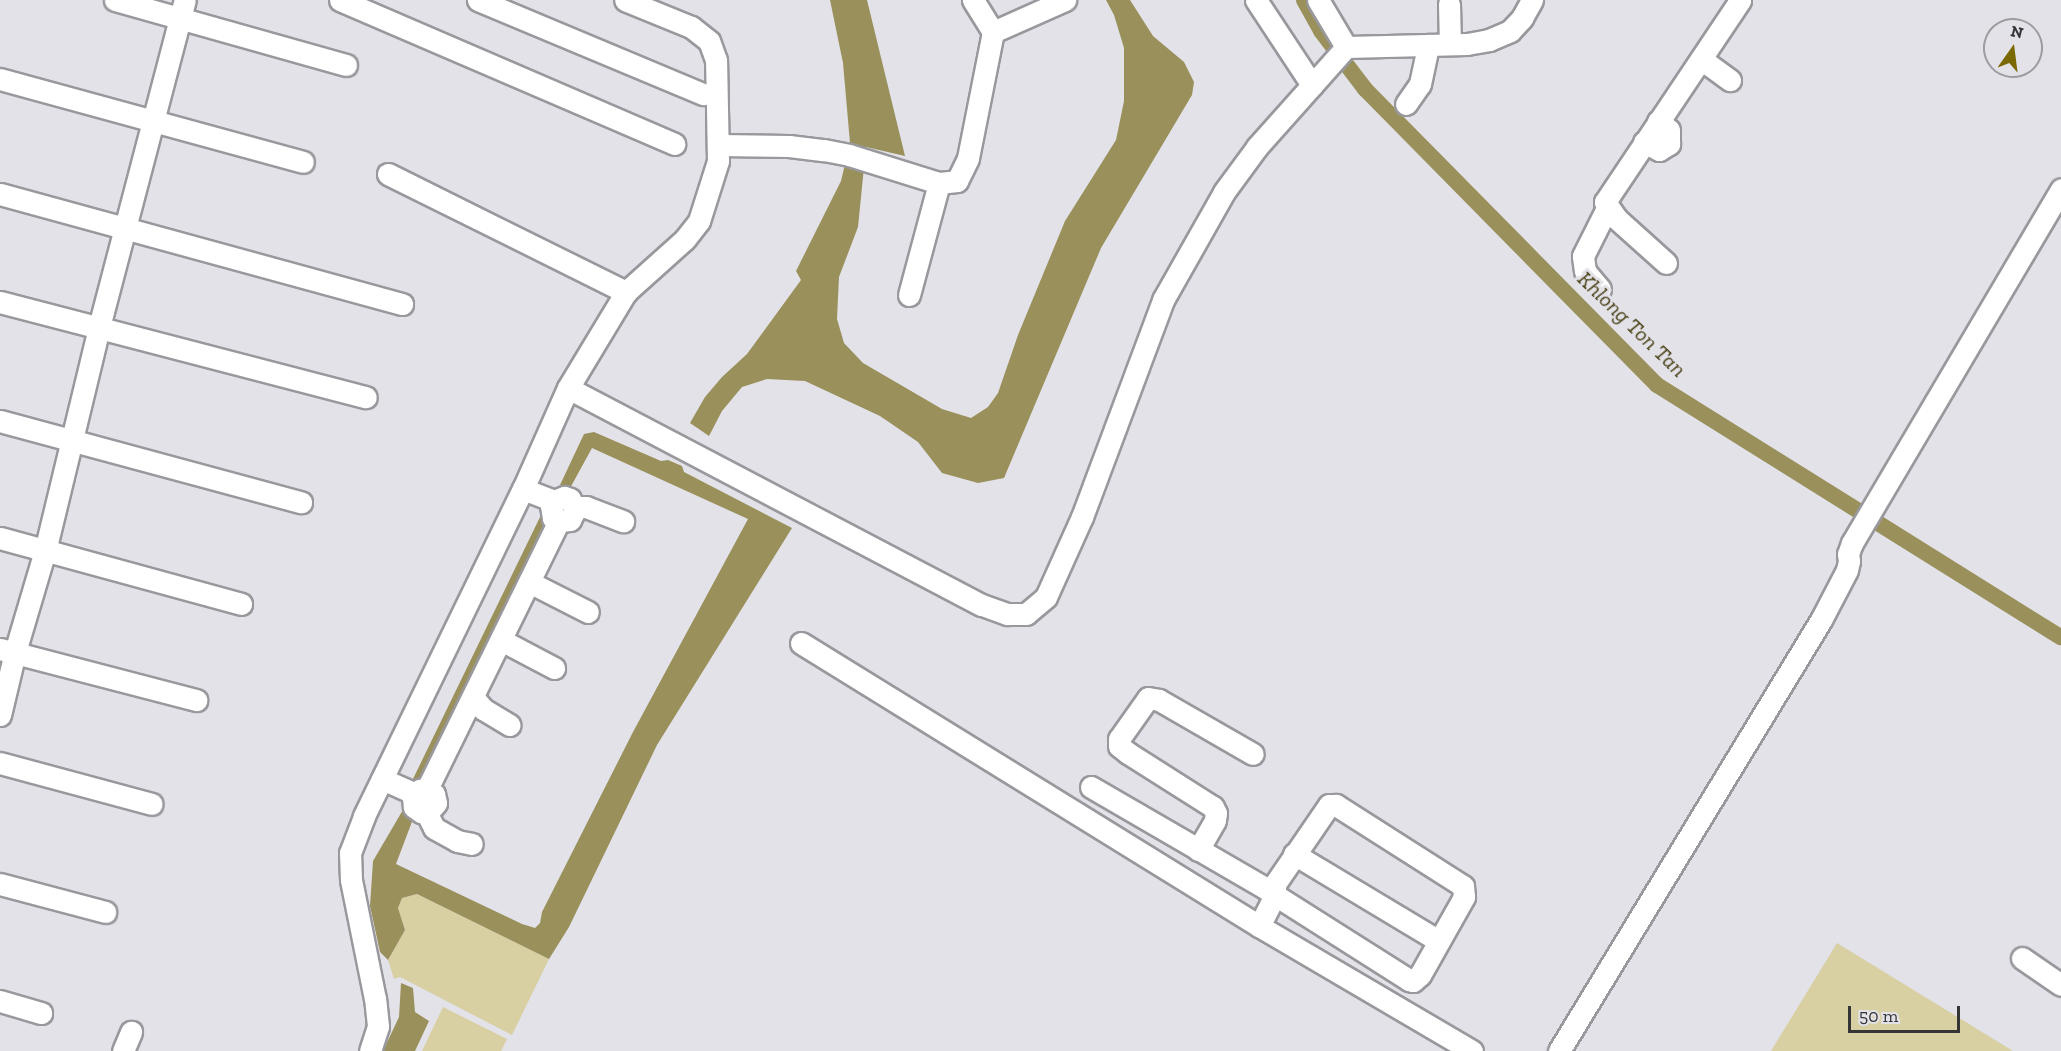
<!DOCTYPE html>
<style>
body{margin:0}
#map{position:relative;width:2061px;height:1051px;overflow:hidden;background:#e2e2e8;font-family:"Zilla Slab",serif}
div>[style]{position:absolute}
.green>*{inset:0;background:#d8cfa3}
.water>*{inset:0;background:#9a905b}
.canal>*{height:16px;margin:-8px;padding:0 8px;transform-origin:8px;border-radius:8px;background:#9a905b}
.roads{filter:drop-shadow(2px 0 #98989d) drop-shadow(-2px 0 #98989d) drop-shadow(0 2px #98989d) drop-shadow(0 -2px #98989d)}
.minor>*{height:21px;margin:-10.5px;padding:0 10.5px;transform-origin:10.5px;border-radius:10.5px;background:#fff}
span{translate:-50% -50%;white-space:nowrap;text-align:center;line-height:1.15;-webkit-text-stroke:6px #e2e2e8;paint-order:stroke}
.water-label{font-size:22px;color:#494015;font-style:italic}
.north{position:absolute;left:1983px;top:18px;width:60px;height:60px;box-sizing:border-box;background:#e2e2e8;border:2px solid #9d9da1;border-radius:50%;rotate:14deg;font-size:16px;font-weight:700;line-height:24px;text-align:center;color:#353537}
.north::after{content:'';display:block;margin:auto;width:21px;height:27px;background:#7a6900;clip-path:polygon(50% 0,100% 100%,50% 72%,0 100%)}
.scale{position:absolute;left:1848px;top:1006px;width:112px;height:27px;box-sizing:border-box;border:3px solid #353537;border-top:0;padding-left:8px;font-size:18px;line-height:21px;white-space:nowrap;color:#353537;-webkit-text-stroke:4px #e2e2e8;paint-order:stroke}
</style>
<div id="map">
<div class="green">
<i style="clip-path:polygon(417px 894px,549px 959px,512px 1035px,400px 977px,394px 979px,388px 960px,405px 930px,398px 908px,402px 898px)"></i>
<i style="clip-path:polygon(1837px 943px,2013px 1051px,1771px 1051px)"></i>
<i style="clip-path:polygon(443px 1007px,507px 1039px,501px 1051px,422px 1051px)"></i>
</div>
<div class="water">
<i style="clip-path:polygon(830px 0,867px 0,905px 156px,866px 147px,858px 227px,839px 277px,837px 319px,844px 343px,863px 363px,942px 409px,971px 418px,988px 407px,998px 393px,1018px 335px,1065px 221px,1116px 140px,1124px 101px,1124px 48px,1114px 15px,1106px 0,1130px 0,1153px 36px,1184px 62px,1194px 82px,1192px 95px,1101px 248px,1004px 478px,978px 483px,942px 473px,918px 442px,880px 416px,805px 381px,767px 379px,742px 387px,722px 411px,709px 436px,690px 423px,705px 397px,722px 377px,747px 354px,801px 280px,796px 271px,841px 181px,850px 143px,843px 63px)"></i>
<i style="clip-path:polygon(594px 432px,661px 461px,668px 460px,682px 466px,684px 472px,792px 528px,657px 745px,569px 927px,549px 959px,417px 894px,402px 898px,398px 908px,405px 930px,388px 960px,380px 952px,370px 906px,373px 861px,407px 803px,413px 819px,396px 864px,522px 924px,535px 928px,540px 923px,542px 912px,633px 732px,748px 519px,592px 448px,569px 490px,560px 485px,584px 434px)"></i>
<i style="clip-path:polygon(542px 513px,552px 518px,423px 785px,412px 781px)"></i>
<i style="clip-path:polygon(401px 983px,413px 988px,415px 1012px,429px 1021px,415px 1051px,383px 1051px,399px 1017px)"></i>
</div>
<div class="canal">
<i style="left:1304px;top:0;width:35px;rotate:61deg"></i>
<i style="left:1321px;top:31px;width:73px;rotate:52.8deg"></i>
<i style="left:1365px;top:89px;width:416px;rotate:45.4deg"></i>
<i style="left:1657px;top:385px;width:476px;rotate:32deg"></i>
</div>
<div class="roads">
<div class="minor">
<i style="left:115px;top:0;width:240px;rotate:15.7deg"></i>
<i style="left:340px;top:0;width:364px;rotate:23.3deg"></i>
<i style="left:478px;top:0;width:244px;rotate:22.7deg"></i>
<i style="left:1256px;top:0;width:102px;rotate:56.6deg"></i>
<i style="left:1318px;top:0;width:55px;rotate:59.2deg"></i>
<i style="left:1449px;top:4px;width:40px;rotate:88.6deg"></i>
<i style="left:993px;top:32px;width:79px;rotate:-24deg"></i>
<i style="left:1701px;top:59px;width:36px;rotate:36deg"></i>
<i style="left:0;top:79px;width:314px;rotate:15.3deg"></i>
<i style="left:1406px;top:104px;width:24px;rotate:-55deg"></i>
<i style="left:1420px;top:84px;width:40px;rotate:-78deg"></i>
<i style="left:1644px;top:142px;width:17px;rotate:28deg"></i>
<i style="left:1659px;top:150px;width:12px;rotate:-31deg"></i>
<i style="left:1669px;top:144px;width:14px;rotate:-90deg"></i>
<i style="left:1669px;top:130px;width:14px;rotate:-141deg"></i>
<i style="left:719px;top:145px;width:70px;rotate:0.8deg"></i>
<i style="left:789px;top:146px;width:35px;rotate:7deg"></i>
<i style="left:824px;top:150px;width:25px;rotate:11deg"></i>
<i style="left:849px;top:155px;width:94px;rotate:17.3deg"></i>
<i style="left:388px;top:174px;width:266px;rotate:26.4deg"></i>
<i style="left:0;top:194px;width:417px;rotate:15.3deg"></i>
<i style="left:1666px;top:263px;width:66px;rotate:-138.1deg"></i>
<i style="left:1617px;top:219px;width:21px;rotate:-125deg"></i>
<i style="left:1605px;top:202px;width:243px;rotate:-56.2deg"></i>
<i style="left:1600px;top:289px;width:23px;rotate:-130deg"></i>
<i style="left:1585px;top:271px;width:15px;rotate:-98deg"></i>
<i style="left:1583px;top:256px;width:54px;rotate:-63.4deg"></i>
<i style="left:909px;top:295px;width:116px;rotate:-75deg"></i>
<i style="left:939px;top:183px;width:18px;rotate:-6deg"></i>
<i style="left:957px;top:181px;width:25px;rotate:-64deg"></i>
<i style="left:968px;top:158px;width:128px;rotate:-78.8deg"></i>
<i style="left:993px;top:32px;width:38px;rotate:-122deg"></i>
<i style="left:0;top:302px;width:378px;rotate:14.6deg"></i>
<i style="left:568px;top:388px;width:467px;rotate:27.7deg"></i>
<i style="left:982px;top:605px;width:27px;rotate:20deg"></i>
<i style="left:1007px;top:614px;width:19px"></i>
<i style="left:1026px;top:614px;width:26px;rotate:-40deg"></i>
<i style="left:1046px;top:597px;width:88px;rotate:-65.8deg"></i>
<i style="left:1082px;top:517px;width:232px;rotate:-69.5deg"></i>
<i style="left:1163px;top:300px;width:124px;rotate:-60.5deg"></i>
<i style="left:1224px;top:192px;width:56px;rotate:-53.7deg"></i>
<i style="left:1257px;top:147px;width:134px;rotate:-48.3deg"></i>
<i style="left:1346px;top:47px;width:121px;rotate:-1.4deg"></i>
<i style="left:1467px;top:44px;width:22px;rotate:-10deg"></i>
<i style="left:1489px;top:40px;width:23px;rotate:-23deg"></i>
<i style="left:1510px;top:31px;width:18px;rotate:-47deg"></i>
<i style="left:1522px;top:18px;width:21px;rotate:-61deg"></i>
<i style="left:0;top:421px;width:312px;rotate:15.1deg"></i>
<i style="left:523px;top:489px;width:33px;rotate:21deg"></i>
<i style="left:554px;top:501px;width:11px;rotate:-22deg"></i>
<i style="left:564px;top:497px;width:6px;rotate:18deg"></i>
<i style="left:570px;top:499px;width:12px;rotate:66deg"></i>
<i style="left:575px;top:510px;width:11px;rotate:117deg"></i>
<i style="left:570px;top:520px;width:11px;rotate:175deg"></i>
<i style="left:559px;top:521px;width:7px;rotate:-153deg"></i>
<i style="left:553px;top:518px;width:12px;rotate:-99deg"></i>
<i style="left:551px;top:506px;width:6px;rotate:-59deg"></i>
<i style="left:575px;top:507px;width:11px"></i>
<i style="left:586px;top:507px;width:40px;rotate:21deg"></i>
<i style="left:0;top:538px;width:250px;rotate:15.3deg"></i>
<i style="left:529px;top:582px;width:66px;rotate:27deg"></i>
<i style="left:501px;top:640px;width:60px;rotate:27.8deg"></i>
<i style="left:801px;top:643px;width:538px;rotate:31.71deg"></i>
<i style="left:1259px;top:926px;width:247px;rotate:30.4deg"></i>
<i style="left:0;top:649px;width:203px;rotate:14.6deg"></i>
<i style="left:473px;top:697px;width:16px;rotate:50deg"></i>
<i style="left:483px;top:709px;width:31px;rotate:31deg"></i>
<i style="left:0;top:715px;width:65px;rotate:-76.6deg"></i>
<i style="left:15px;top:652px;width:105px;rotate:-73.5deg"></i>
<i style="left:45px;top:551px;width:230px;rotate:-76.4deg"></i>
<i style="left:99px;top:327px;width:338px;rotate:-75.3deg"></i>
<i style="left:0;top:763px;width:157px;rotate:15.1deg"></i>
<i style="left:382px;top:779px;width:36px;rotate:24deg"></i>
<i style="left:1091px;top:787px;width:201px;rotate:30.1deg"></i>
<i style="left:1265px;top:888px;width:12px;rotate:35deg"></i>
<i style="left:1275px;top:895px;width:159px;rotate:32.4deg"></i>
<i style="left:1409px;top:980px;width:4px;rotate:14deg"></i>
<i style="left:1413px;top:981px;width:9px;rotate:-41deg"></i>
<i style="left:1420px;top:975px;width:90px;rotate:-60.6deg"></i>
<i style="left:1464px;top:897px;width:11px;rotate:-95deg"></i>
<i style="left:1463px;top:886px;width:151px;rotate:-147.5deg"></i>
<i style="left:1336px;top:805px;width:7px;rotate:180deg"></i>
<i style="left:1329px;top:805px;width:96px;rotate:124.4deg"></i>
<i style="left:1275px;top:884px;width:11px;rotate:90deg"></i>
<i style="left:1275px;top:895px;width:35px;rotate:117deg"></i>
<i style="left:427px;top:789px;width:9px;rotate:36deg"></i>
<i style="left:434px;top:794px;width:9px;rotate:77deg"></i>
<i style="left:436px;top:803px;width:9px;rotate:131deg"></i>
<i style="left:430px;top:810px;width:9px;rotate:167deg"></i>
<i style="left:421px;top:812px;width:9px;rotate:-144deg"></i>
<i style="left:414px;top:807px;width:9px;rotate:-96deg"></i>
<i style="left:413px;top:798px;width:11px;rotate:-49deg"></i>
<i style="left:420px;top:790px;width:7px;rotate:-8deg"></i>
<i style="left:427px;top:789px;width:299px;rotate:-63.8deg"></i>
<i style="left:426px;top:812px;width:18px;rotate:63deg"></i>
<i style="left:434px;top:828px;width:26px;rotate:29deg"></i>
<i style="left:457px;top:841px;width:15px;rotate:11deg"></i>
<i style="left:1198px;top:850px;width:34px;rotate:-60deg"></i>
<i style="left:1215px;top:820px;width:7px;rotate:-82deg"></i>
<i style="left:1216px;top:813px;width:7px;rotate:-117deg"></i>
<i style="left:1213px;top:807px;width:101px;rotate:-147.6deg"></i>
<i style="left:1128px;top:753px;width:11px;rotate:-142deg"></i>
<i style="left:1119px;top:746px;width:7px;rotate:-90deg"></i>
<i style="left:1119px;top:739px;width:50px;rotate:-54.7deg"></i>
<i style="left:1148px;top:698px;width:11px;rotate:10deg"></i>
<i style="left:1159px;top:700px;width:108px;rotate:29.9deg"></i>
<i style="left:1294px;top:854px;width:169px;rotate:31deg"></i>
<i style="left:0;top:884px;width:109px;rotate:14.9deg"></i>
<i style="left:2022px;top:958px;width:47px;rotate:34.7deg"></i>
<i style="left:0;top:1001px;width:43px;rotate:16.3deg"></i>
<i style="left:123px;top:1051px;width:21px;rotate:-67deg"></i>
<i style="left:370px;top:1051px;width:26px;rotate:-72deg"></i>
<i style="left:378px;top:1026px;width:27px;rotate:-96deg"></i>
<i style="left:375px;top:999px;width:121px;rotate:-101.4deg"></i>
<i style="left:351px;top:880px;width:27px;rotate:-92deg"></i>
<i style="left:350px;top:853px;width:40px;rotate:-69deg"></i>
<i style="left:364px;top:816px;width:364px;rotate:-64.1deg"></i>
<i style="left:523px;top:489px;width:111px;rotate:-66deg"></i>
<i style="left:568px;top:388px;width:112px;rotate:-58.9deg"></i>
<i style="left:626px;top:292px;width:79px;rotate:-41.9deg"></i>
<i style="left:685px;top:239px;width:23px;rotate:-52deg"></i>
<i style="left:699px;top:221px;width:63px;rotate:-72.4deg"></i>
<i style="left:718px;top:161px;width:101px;rotate:-91.1deg"></i>
<i style="left:716px;top:60px;width:20px;rotate:-110deg"></i>
<i style="left:709px;top:41px;width:23px;rotate:-142deg"></i>
<i style="left:691px;top:27px;width:71px;rotate:-157.8deg"></i>
<i style="left:1559px;top:1051px;width:504px;rotate:-58.71deg"></i>
<i style="left:1821px;top:620px;width:56px;rotate:-62.5deg"></i>
<i style="left:1847px;top:570px;width:9px;rotate:-77deg"></i>
<i style="left:1849px;top:561px;width:7px;rotate:-98deg"></i>
<i style="left:1848px;top:554px;width:12px;rotate:-70deg"></i>
<i style="left:1852px;top:543px;width:411px;rotate:-59.4deg"></i>
</div>
</div>
<div class="water-label">
<span style="left:1632px;top:324px;rotate:44deg">Khlong Ton Tan</span>
</div>
<div class="north">N</div>
<div class="scale">50 m</div>
</div>
